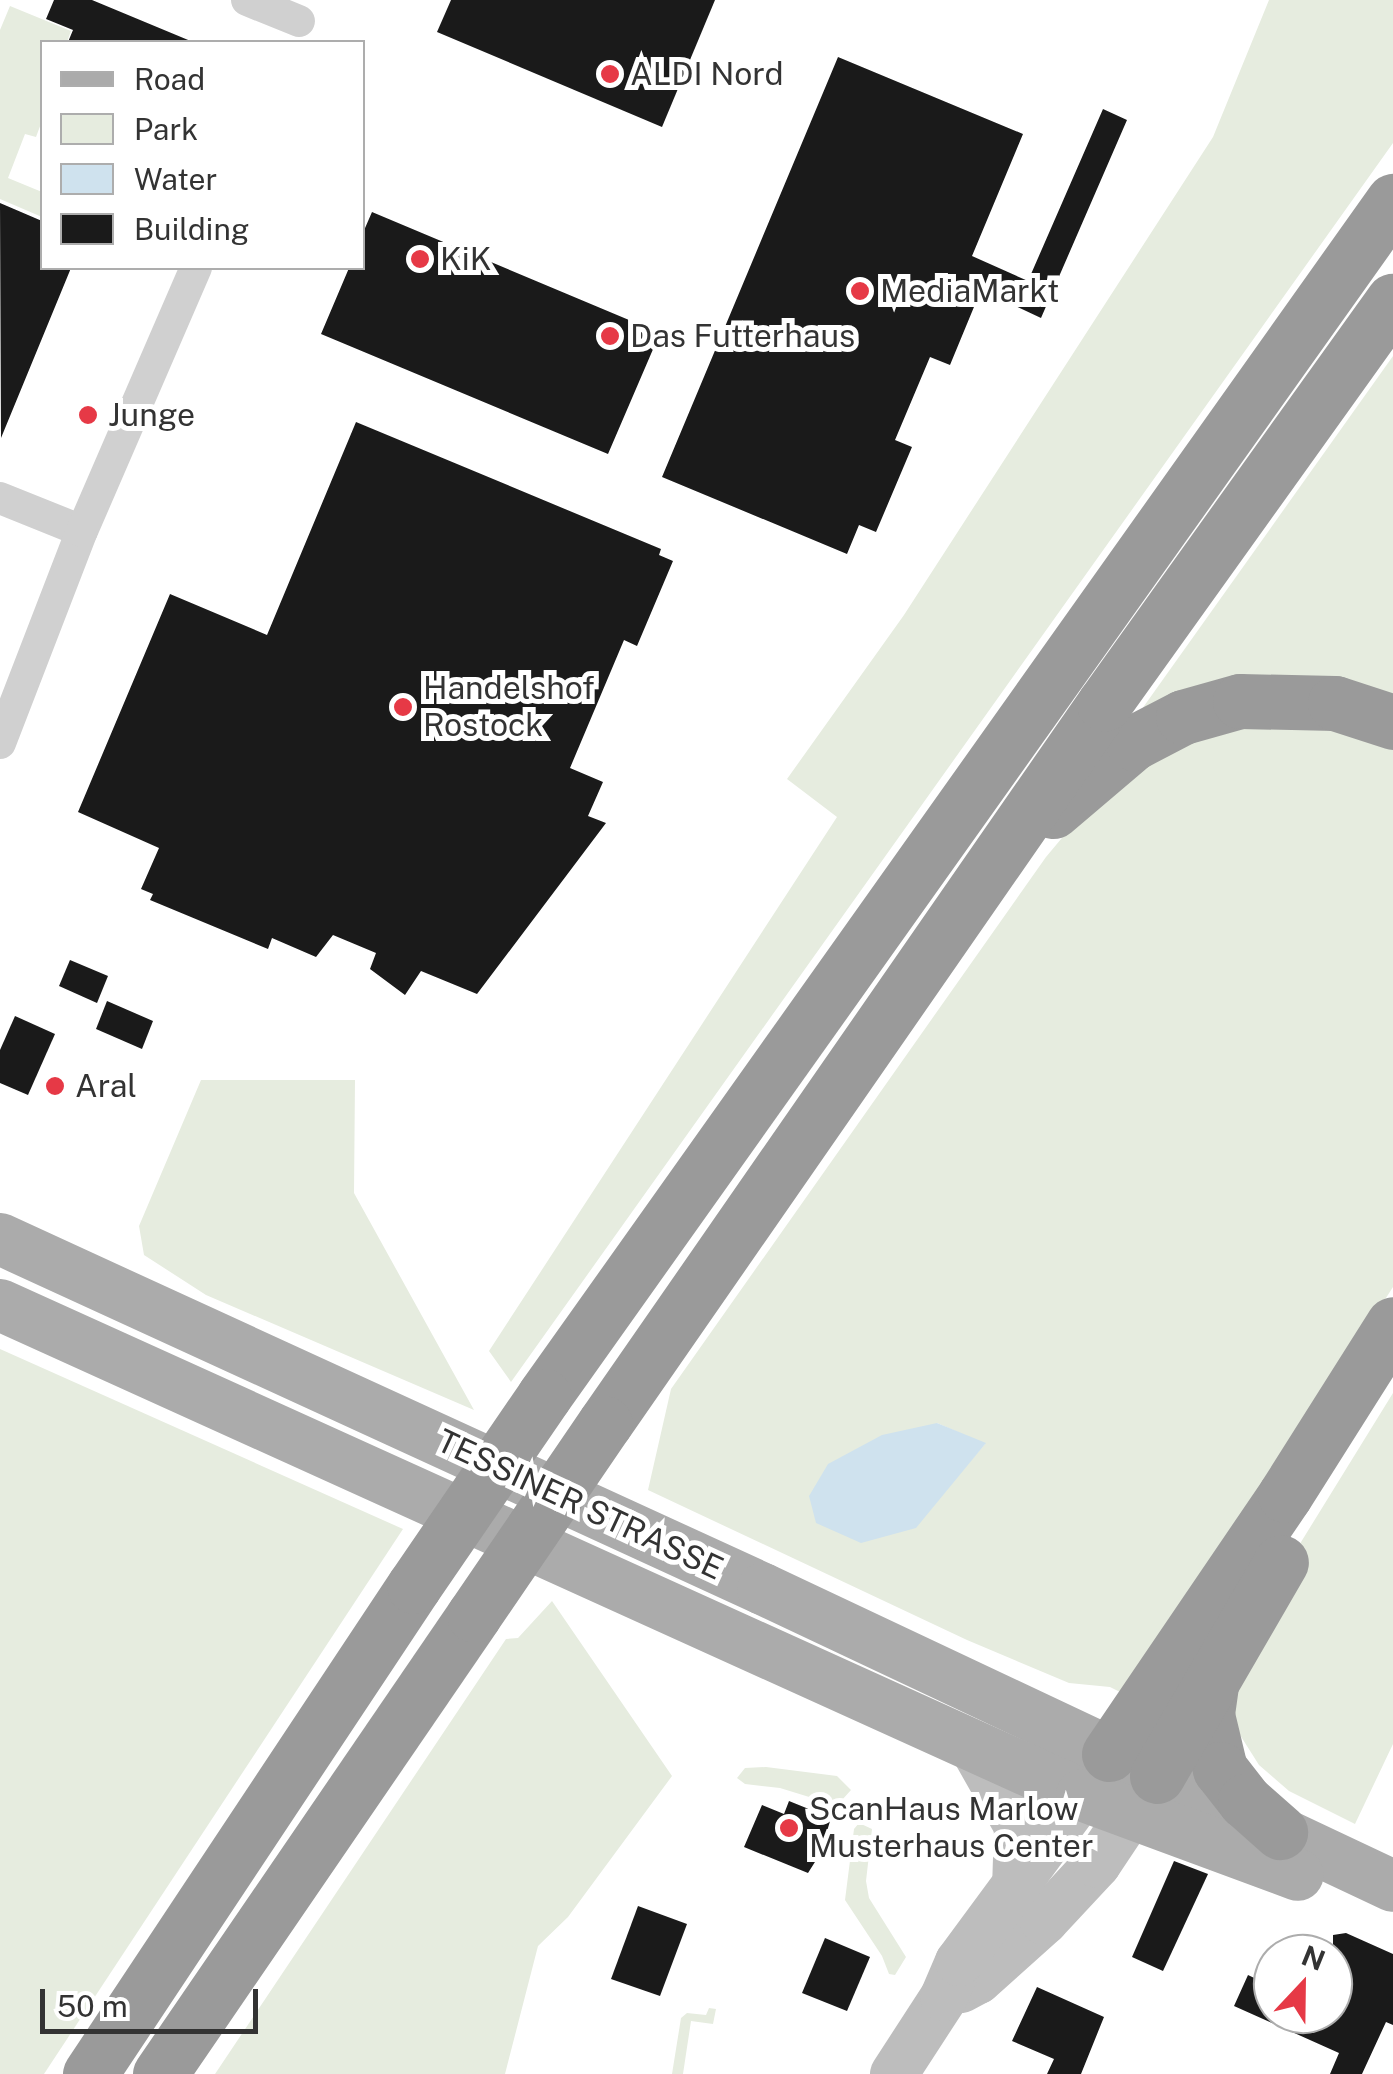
<!DOCTYPE html>
<style>
body{margin:0}
#map{position:relative;width:1393px;height:2074px;overflow:hidden;background:#fff;font-family:"Public Sans",sans-serif}
div>[style]{position:absolute}
.green>*{inset:0;background:#e6ecdf}
.water>*{inset:0;background:#cfe2ee}
.building>*{inset:0;background:#1a1a1a}
.street>*{height:32px;margin:-16px;padding:0 16px;transform-origin:16px;border-radius:16px;background:#d0d0d0}
.secondary>*{height:48px;margin:-24px;padding:0 24px;transform-origin:24px;border-radius:24px;background:#bdbdbd}
.primary>*{height:52px;margin:-26px;padding:0 26px;transform-origin:26px;border-radius:26px;background:#ababab}
.highway>*{height:55px;margin:-27.5px;padding:0 27.5px;transform-origin:27.5px;border-radius:27.5px;background:#9a9a9a}
.highway-bridge>*{height:55px;margin:-27.5px;padding:0 27.5px;transform-origin:27.5px;border-radius:27.5px;background:#9a9a9a}
.dots>*{width:28px;height:28px;translate:-50% -50%;box-sizing:border-box;border:5px solid #fff;border-radius:50%}
span{translate:-50% -50%;white-space:nowrap;text-align:center;line-height:1.15;-webkit-text-stroke:10px #fff;paint-order:stroke}
.poi-label{font-size:32px;color:#333}
.left{translate:0 -50%;text-align:left}
.street-label{font-size:32px;color:#333}
.legend{position:absolute;left:40px;top:40px;width:325px;height:230px;box-sizing:border-box;background:#fff;border:2px solid #adadad;margin:0;padding:12px 18px;list-style:none;font-size:30px;color:#333}
.legend li{display:flex;align-items:center;gap:20px;height:50px}
.legend b{width:50px;border:2px solid #adadad}
.north{position:absolute;left:1253px;top:1934px;width:100px;height:100px;box-sizing:border-box;background:#fff;border:2px solid #adadad;border-radius:50%;rotate:22deg;font-size:28px;font-weight:700;line-height:40px;text-align:center;color:#333}
.north::after{content:'';display:block;margin:auto;width:35px;height:45px;background:#e63946;clip-path:polygon(50% 0,100% 100%,50% 72%,0 100%)}
.scale{position:absolute;left:40px;top:1989px;width:218px;height:45px;box-sizing:border-box;border:5px solid #333;border-top:0;padding-left:12px;font-size:30px;line-height:35px;white-space:nowrap;color:#333;-webkit-text-stroke:8px #fff;paint-order:stroke}
</style>
<div id="map">
<div class="green">
<i style="clip-path:polygon(1269px 0,1393px 0,1393px 143px,511px 1382px,489px 1351px,837px 817px,787px 779px,904px 615px,1213px 137px)"></i>
<i style="clip-path:polygon(10px 6px,71px 31px,67px 42px,42px 42px,42px 121px,36px 137px,25px 134px,8px 178px,42px 192px,42px 217px,0 199px,0 30px)"></i>
<i style="clip-path:polygon(1393px 356px,1393px 704px,1127px 730px)"></i>
<i style="clip-path:polygon(evenodd,1227px 718px,1393px 737px,1393px 1287px,1130px 1697px,1110px 1687px,1069px 1683px,967px 1640px,648px 1490px,671px 1389px,1046px 857px,1102px 790px,1227px 718px,937px 1423px,985px 1444px,941px 1495px,937px 1423px)"></i>
<i style="clip-path:polygon(201px 1080px,355px 1080px,354px 1193px,474px 1410px,206px 1295px,144px 1255px,139px 1226px)"></i>
<i style="clip-path:polygon(0 1349px,403px 1529px,44px 2074px,0 2074px)"></i>
<i style="clip-path:polygon(1393px 1393px,1393px 1744px,1355px 1824px,1289px 1791px,1259px 1765px,1240px 1735px,1232px 1739px,1224px 1701px,1264px 1602px)"></i>
<i style="clip-path:polygon(552px 1601px,672px 1776px,568px 1917px,538px 1946px,505px 2074px,215px 2074px,506px 1639px,518px 1638px)"></i>
<i style="clip-path:polygon(766px 1767px,837px 1776px,851px 1790px,842px 1800px,819px 1800px,780px 1788px,745px 1784px,737px 1778px,745px 1768px)"></i>
<i style="clip-path:polygon(859px 1823px,872px 1829px,866px 1881px,869px 1898px,906px 1957px,895px 1975px,889px 1974px,882px 1956px,845px 1900px,854px 1829px)"></i>
<i style="clip-path:polygon(709px 2008px,716px 2009px,713px 2024px,691px 2021px,683px 2074px,672px 2074px,681px 2018px,687px 2013px,706px 2015px)"></i>
</div>
<div class="water">
<i style="clip-path:polygon(937px 1423px,986px 1443px,916px 1528px,861px 1543px,816px 1523px,809px 1496px,828px 1464px,882px 1435px)"></i>
</div>
<div class="building">
<i style="clip-path:polygon(54px 0,92px 0,193px 42px,68px 42px,73px 30px,46px 19px)"></i>
<i style="clip-path:polygon(451px 0,715px 0,662px 127px,437px 32px)"></i>
<i style="clip-path:polygon(838px 57px,1023px 134px,972px 256px,1028px 281px,1103px 109px,1127px 120px,1041px 318px,981px 290px,950px 365px,930px 357px,895px 440px,912px 447px,876px 532px,859px 525px,847px 554px,662px 477px)"></i>
<i style="clip-path:polygon(0 203px,42px 221px,42px 268px,71px 268px,1px 438px)"></i>
<i style="clip-path:polygon(372px 212px,660px 333px,608px 454px,321px 334px,349px 268px,362px 268px,362px 235px)"></i>
<i style="clip-path:polygon(356px 422px,661px 549px,659px 555px,673px 561px,637px 646px,624px 640px,570px 768px,603px 782px,588px 816px,606px 823px,477px 994px,421px 971px,405px 995px,370px 969px,376px 953px,333px 935px,316px 957px,272px 938px,268px 949px,150px 900px,153px 894px,141px 889px,159px 848px,78px 812px,170px 594px,267px 635px)"></i>
<i style="clip-path:polygon(70px 960px,108px 976px,97px 1003px,59px 986px)"></i>
<i style="clip-path:polygon(107px 1001px,153px 1021px,142px 1049px,96px 1029px)"></i>
<i style="clip-path:polygon(15px 1016px,55px 1034px,28px 1095px,0 1083px,0 1050px)"></i>
<i style="clip-path:polygon(789px 1801px,831px 1818px,820px 1854px,808px 1873px,744px 1847px,762px 1805px,784px 1814px)"></i>
<i style="clip-path:polygon(1174px 1861px,1208px 1874px,1163px 1971px,1132px 1957px)"></i>
<i style="clip-path:polygon(638px 1906px,687px 1924px,660px 1996px,611px 1979px)"></i>
<i style="clip-path:polygon(1346px 1933px,1393px 1954px,1393px 2025px,1386px 2022px,1362px 2074px,1330px 2074px,1339px 2053px,1234px 2006px,1248px 1975px,1273px 1987px,1273px 2014px,1333px 2014px,1333px 1935px)"></i>
<i style="clip-path:polygon(825px 1938px,870px 1957px,847px 2011px,802px 1993px)"></i>
<i style="clip-path:polygon(1037px 1987px,1104px 2017px,1081px 2074px,1047px 2074px,1054px 2059px,1012px 2041px)"></i>
</div>
<div class="street">
<i style="left:247px;top:0;width:56px;rotate:22deg"></i>
<i style="left:0;top:498px;width:88px;rotate:21.9deg"></i>
<i style="left:0;top:743px;width:227px;rotate:-68.9deg"></i>
<i style="left:82px;top:531px;width:287px;rotate:-66.6deg"></i>
</div>
<div class="secondary">
<i style="left:972px;top:1745px;width:93px;rotate:60.4deg"></i>
<i style="left:1018px;top:1826px;width:63px;rotate:91.8deg"></i>
<i style="left:961px;top:1989px;width:19px;rotate:-28deg"></i>
<i style="left:978px;top:1980px;width:89px;rotate:-41.8deg"></i>
<i style="left:1044px;top:1921px;width:78px;rotate:-47.1deg"></i>
<i style="left:1097px;top:1864px;width:61px;rotate:-56.3deg"></i>
<i style="left:894px;top:2074px;width:92px;rotate:-57deg"></i>
<i style="left:944px;top:1997px;width:38px;rotate:-67deg"></i>
<i style="left:959px;top:1962px;width:207px;rotate:-53.6deg"></i>
</div>
<div class="primary">
<i style="left:0;top:1239px;width:839px;rotate:24.64deg"></i>
<i style="left:763px;top:1589px;width:696px;rotate:25.24deg"></i>
<i style="left:0;top:1305px;width:1188px;rotate:24.36deg"></i>
<i style="left:1082px;top:1795px;width:230px;rotate:20.3deg"></i>
</div>
<div class="highway">
<i style="left:1053px;top:811px;width:105px;rotate:-40.4deg"></i>
<i style="left:1133px;top:743px;width:56px;rotate:-27.5deg"></i>
<i style="left:1183px;top:717px;width:59px;rotate:-15.7deg"></i>
<i style="left:1240px;top:701px;width:95px;rotate:1.2deg"></i>
<i style="left:1335px;top:703px;width:61px;rotate:18.1deg"></i>
<i style="left:544px;top:1396px;width:1466px;rotate:-54.61deg"></i>
<i style="left:605px;top:1423px;width:875px;rotate:-55.24deg"></i>
<i style="left:1104px;top:704px;width:496px;rotate:-54.4deg"></i>
<i style="left:1212px;top:1678px;width:37px;rotate:98deg"></i>
<i style="left:1207px;top:1715px;width:56px;rotate:76.5deg"></i>
<i style="left:1220px;top:1769px;width:41px;rotate:52deg"></i>
<i style="left:1245px;top:1801px;width:47px;rotate:41.5deg"></i>
<i style="left:1109px;top:1754px;width:313px;rotate:-55.8deg"></i>
<i style="left:1285px;top:1495px;width:202px;rotate:-57.7deg"></i>
<i style="left:1157px;top:1776px;width:247px;rotate:-59.9deg"></i>
<i style="left:90px;top:2074px;width:586px;rotate:-56.42deg"></i>
<i style="left:160px;top:2074px;width:556px;rotate:-55.62deg"></i>
</div>
<div class="highway-bridge">
<i style="left:414px;top:1586px;width:230px;rotate:-55.6deg"></i>
<i style="left:474px;top:1615px;width:232px;rotate:-55.7deg"></i>
</div>
<div class="dots">
<i style="left:610px;top:74px;background:#e63946"></i>
<i style="left:420px;top:259px;background:#e63946"></i>
<i style="left:860px;top:291px;background:#e63946"></i>
<i style="left:610px;top:336px;background:#e63946"></i>
<i style="left:88px;top:415px;background:#e63946"></i>
<i style="left:403px;top:707px;background:#e63946"></i>
<i style="left:55px;top:1086px;background:#e63946"></i>
<i style="left:789px;top:1828px;background:#e63946"></i>
</div>
<div class="poi-label">
<span class="left" style="left:630px;top:74px">ALDI Nord</span>
<span class="left" style="left:440px;top:259px">KiK</span>
<span class="left" style="left:880px;top:291px">MediaMarkt</span>
<span class="left" style="left:630px;top:336px">Das Futterhaus</span>
<span class="left" style="left:108px;top:415px">Junge</span>
<span class="left" style="left:423px;top:707px">Handelshof<br>Rostock</span>
<span class="left" style="left:75px;top:1086px">Aral</span>
<span class="left" style="left:809px;top:1828px">ScanHaus Marlow<br>Musterhaus Center</span>
</div>
<div class="street-label">
<span style="left:580px;top:1505px;rotate:25deg">TESSINER STRASSE</span>
</div>
<ul class="legend">
<li><b style="height:12px;background:#ababab"></b>Road</li>
<li><b style="height:28px;background:#e6ecdf"></b>Park</li>
<li><b style="height:28px;background:#cfe2ee"></b>Water</li>
<li><b style="height:28px;background:#1a1a1a"></b>Building</li>
</ul>
<div class="north">N</div>
<div class="scale">50 m</div>
</div>
